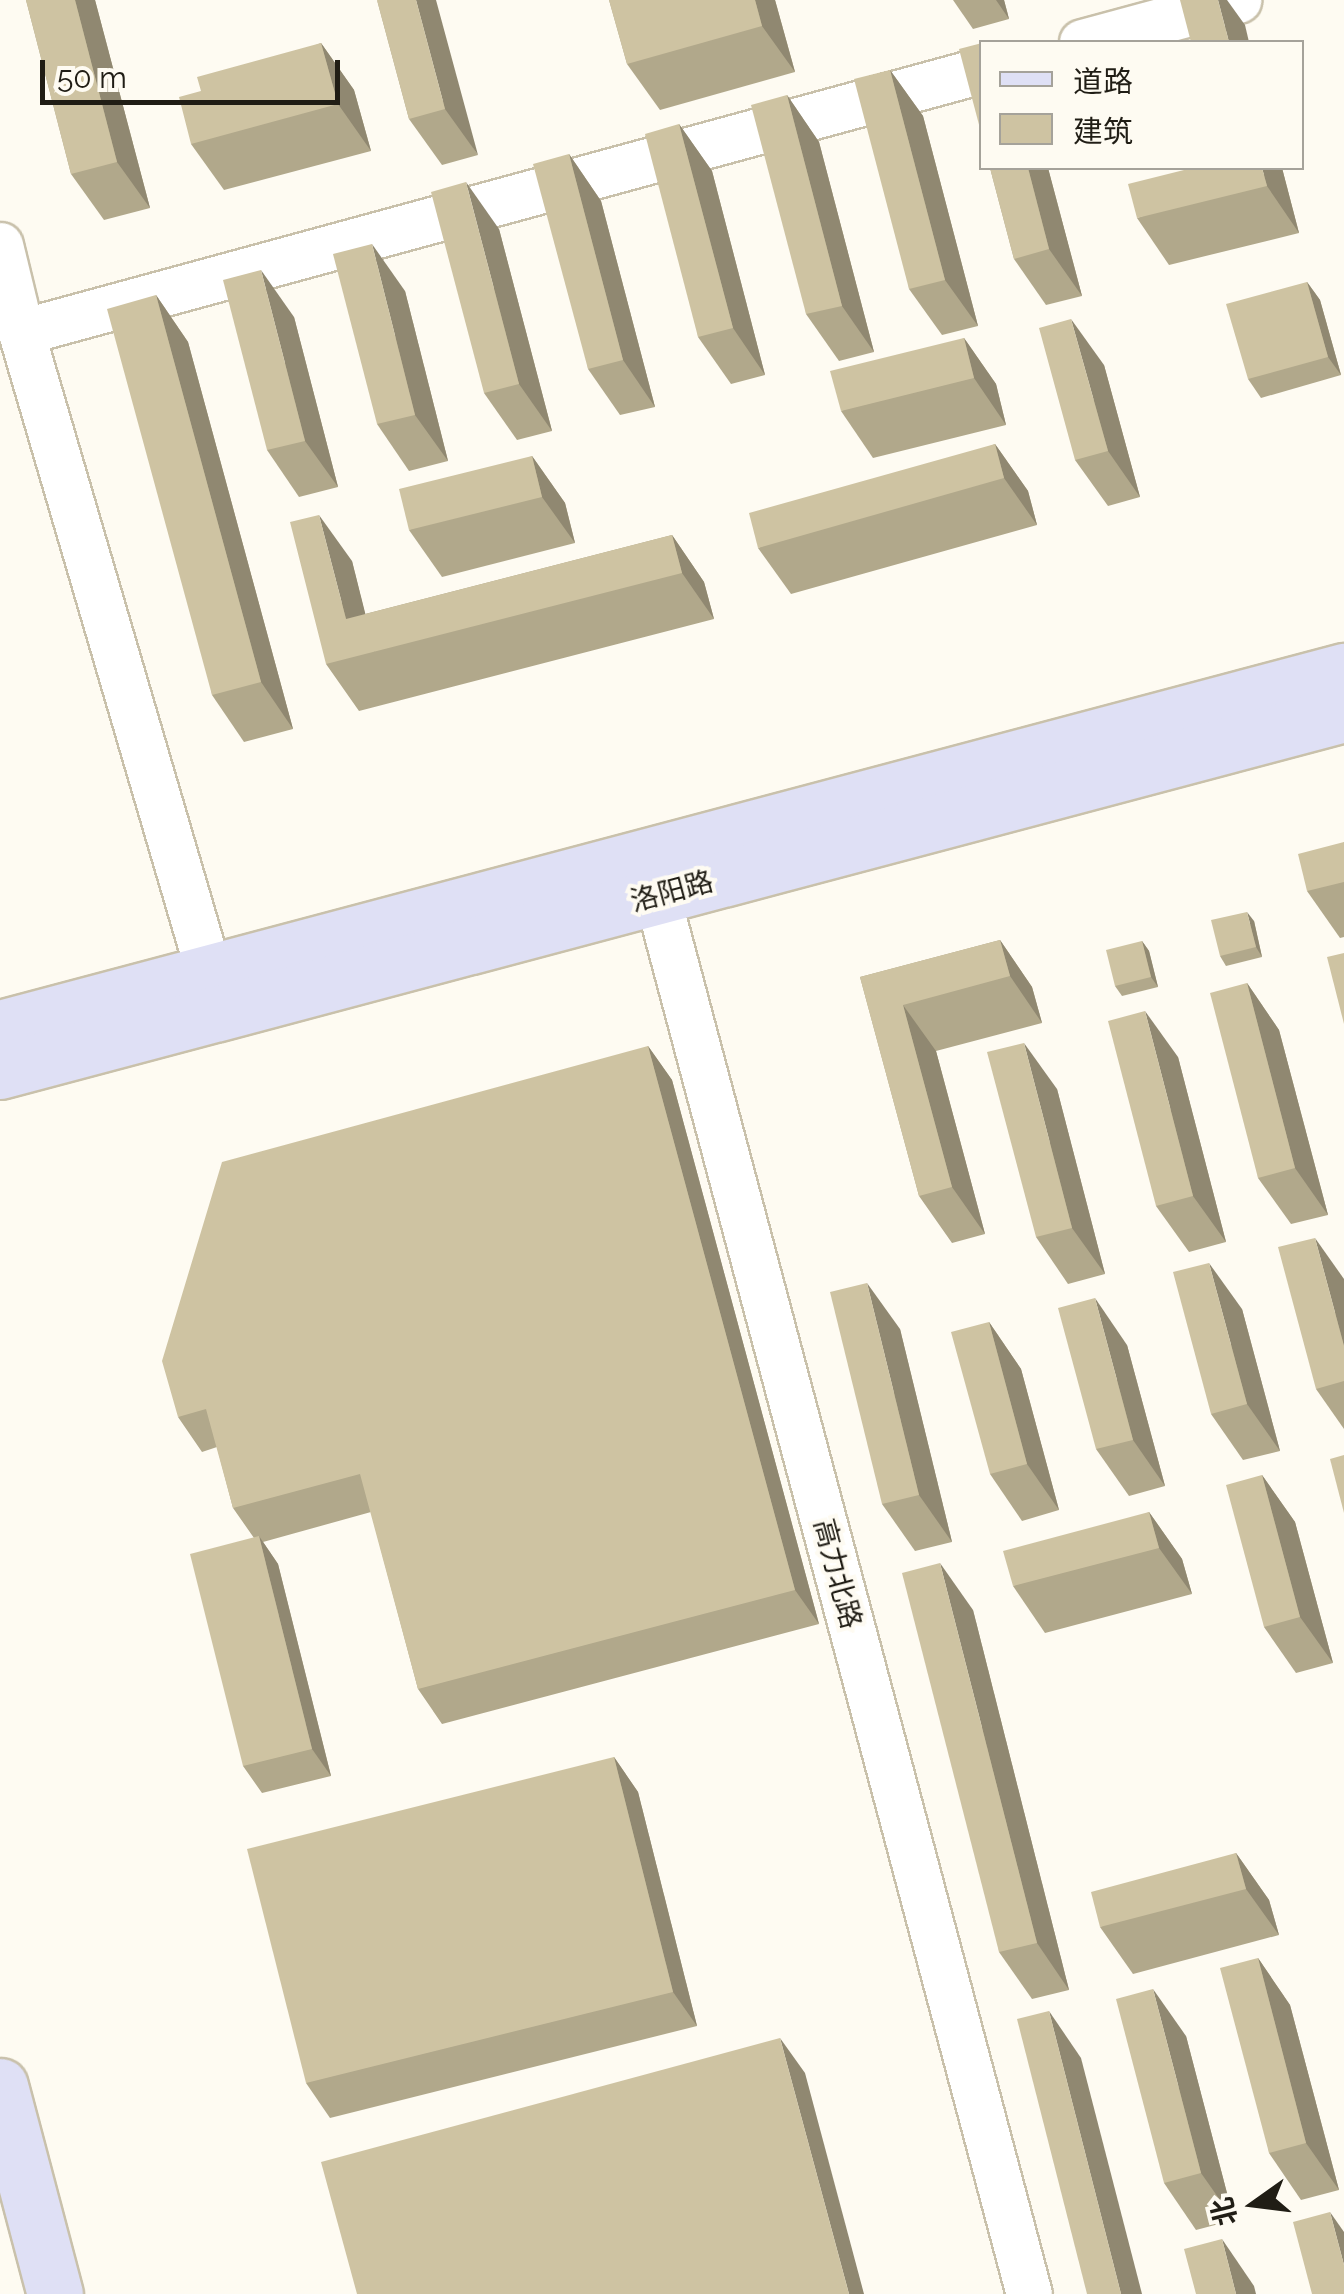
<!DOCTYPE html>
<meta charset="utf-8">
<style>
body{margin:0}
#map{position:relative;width:1344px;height:2294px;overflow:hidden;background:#fefbf2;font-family:Raleway,"Noto Sans SC",sans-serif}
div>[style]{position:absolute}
.roads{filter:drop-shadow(2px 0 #c9c1ab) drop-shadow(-2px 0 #c9c1ab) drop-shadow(0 2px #c9c1ab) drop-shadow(0 -2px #c9c1ab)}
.street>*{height:45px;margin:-22.5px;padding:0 22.5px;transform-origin:22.5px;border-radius:22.5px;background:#fff}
.secondary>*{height:55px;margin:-27.5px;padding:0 27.5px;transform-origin:27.5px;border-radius:27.5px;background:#dfe0f5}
.wall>*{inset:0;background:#b1a88b}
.shaded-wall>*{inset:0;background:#908871}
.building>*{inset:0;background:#cec3a2}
span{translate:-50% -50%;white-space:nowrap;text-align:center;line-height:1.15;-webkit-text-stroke:8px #fefbf2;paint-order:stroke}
.street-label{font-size:28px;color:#201d15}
.legend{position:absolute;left:979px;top:40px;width:325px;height:130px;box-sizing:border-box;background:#fefbf2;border:2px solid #a5a29a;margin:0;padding:12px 18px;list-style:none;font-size:30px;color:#201d15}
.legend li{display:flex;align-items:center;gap:20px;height:50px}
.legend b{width:50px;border:2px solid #a5a29a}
.north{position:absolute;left:1204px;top:2154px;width:100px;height:100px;-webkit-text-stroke:8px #fefbf2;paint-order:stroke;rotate:256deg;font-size:28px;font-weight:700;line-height:40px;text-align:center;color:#201d15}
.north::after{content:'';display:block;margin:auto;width:35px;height:45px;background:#201d15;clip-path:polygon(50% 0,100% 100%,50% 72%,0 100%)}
.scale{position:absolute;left:40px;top:60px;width:300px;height:45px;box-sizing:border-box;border:5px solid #201d15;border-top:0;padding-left:12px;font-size:30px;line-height:35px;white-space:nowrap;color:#201d15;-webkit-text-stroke:8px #fefbf2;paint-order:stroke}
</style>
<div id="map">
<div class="roads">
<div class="street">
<i style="left:1082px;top:42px;width:162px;rotate:-15.1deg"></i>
<i style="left:0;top:245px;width:89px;rotate:76.4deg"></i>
<i style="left:21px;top:332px;width:668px;rotate:73.65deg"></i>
<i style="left:21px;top:332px;width:996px;rotate:-15.25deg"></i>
<i style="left:649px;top:866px;width:1478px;rotate:75.1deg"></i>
</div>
<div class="secondary">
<i style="left:0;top:1028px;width:1391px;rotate:-14.88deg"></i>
<i style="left:0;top:1071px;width:1391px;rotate:-14.88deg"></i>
<i style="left:0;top:2086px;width:215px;rotate:75.2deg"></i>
</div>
</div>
<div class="wall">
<i style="clip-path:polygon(26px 0,95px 0,150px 208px,104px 220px,71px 174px)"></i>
<i style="clip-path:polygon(377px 0,478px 155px,442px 165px,409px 119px)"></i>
<i style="clip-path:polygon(609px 0,775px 0,795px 72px,660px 110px,627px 64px)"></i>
<i style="clip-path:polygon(953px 0,1004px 0,1009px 19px,973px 29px)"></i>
<i style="clip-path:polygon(321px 43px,354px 90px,371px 151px,224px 190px,191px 144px,201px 91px)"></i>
<i style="clip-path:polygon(890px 70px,923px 116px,978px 326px,942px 335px,909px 289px)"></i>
<i style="clip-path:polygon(787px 95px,819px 142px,874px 352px,839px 361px,806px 314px)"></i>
<i style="clip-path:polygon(679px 124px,712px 171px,765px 375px,731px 384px,698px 337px)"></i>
<i style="clip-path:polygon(569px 154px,601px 201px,655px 407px,620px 415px,588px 369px)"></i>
<i style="clip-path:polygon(990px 168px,1048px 168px,1082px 296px,1046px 305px,1014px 259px)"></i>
<i style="clip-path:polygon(1282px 168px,1299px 233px,1169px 265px,1137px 218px)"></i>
<i style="clip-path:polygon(499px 229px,552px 431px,517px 440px,484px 393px)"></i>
<i style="clip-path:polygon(1307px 282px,1320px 300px,1341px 375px,1261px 398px,1248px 379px)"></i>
<i style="clip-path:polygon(405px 291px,448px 461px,409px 471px,377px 424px)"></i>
<i style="clip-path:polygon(156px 295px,188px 342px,293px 729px,244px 742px,212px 695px)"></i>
<i style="clip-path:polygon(294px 317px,338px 487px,299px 497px,267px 450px)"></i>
<i style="clip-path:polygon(964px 338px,996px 384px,1006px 425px,873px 458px,841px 411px)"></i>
<i style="clip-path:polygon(1104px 365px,1140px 497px,1108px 506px,1075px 460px)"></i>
<i style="clip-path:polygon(995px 444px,1028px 491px,1037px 525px,791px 594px,758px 548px)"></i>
<i style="clip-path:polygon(532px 456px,565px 503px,575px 543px,442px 577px,409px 530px)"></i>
<i style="clip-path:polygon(672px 535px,704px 582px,714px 619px,359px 711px,326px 664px,352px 561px,365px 614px)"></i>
<i style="clip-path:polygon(1344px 842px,1344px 937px,1340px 938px,1307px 891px)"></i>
<i style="clip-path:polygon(1254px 921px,1262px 957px,1226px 966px,1220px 956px)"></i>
<i style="clip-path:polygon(1000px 940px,1032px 987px,1042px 1023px,936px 1051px,985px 1234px,952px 1243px,919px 1196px,860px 977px)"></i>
<i style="clip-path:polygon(1142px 941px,1149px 951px,1158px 987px,1122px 996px,1115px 986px)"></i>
<i style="clip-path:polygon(1247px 983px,1279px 1030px,1328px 1215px,1291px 1224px,1258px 1178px)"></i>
<i style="clip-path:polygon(648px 1046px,672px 1080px,819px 1624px,442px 1724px,418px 1689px,371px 1512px,263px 1542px,278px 1564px,331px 1776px,262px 1793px,243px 1766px,254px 1538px,233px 1508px,217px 1447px,202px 1452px,178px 1417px)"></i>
<i style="clip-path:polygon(1178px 1057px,1226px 1242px,1189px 1252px,1156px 1206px)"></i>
<i style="clip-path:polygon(1057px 1089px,1105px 1274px,1068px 1284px,1036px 1237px)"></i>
<i style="clip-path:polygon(1344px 1279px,1344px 1429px,1316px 1389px)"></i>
<i style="clip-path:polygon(1242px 1309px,1280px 1451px,1243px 1460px,1211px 1414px)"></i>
<i style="clip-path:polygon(989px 1322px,1021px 1369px,1059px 1510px,1022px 1521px,990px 1474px)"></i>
<i style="clip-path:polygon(900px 1329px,952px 1542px,915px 1551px,882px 1504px)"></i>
<i style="clip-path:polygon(1127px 1345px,1165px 1486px,1129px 1496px,1096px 1449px)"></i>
<i style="clip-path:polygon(1262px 1475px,1295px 1522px,1333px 1663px,1296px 1673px,1264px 1627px)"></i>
<i style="clip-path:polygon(1149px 1512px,1182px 1559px,1192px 1594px,1045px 1633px,1013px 1586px)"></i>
<i style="clip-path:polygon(973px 1610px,1069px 1990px,1032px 1999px,999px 1952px)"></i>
<i style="clip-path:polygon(614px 1757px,638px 1792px,697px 2026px,330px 2118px,306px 2083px)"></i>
<i style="clip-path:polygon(1236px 1853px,1269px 1900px,1279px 1935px,1133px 1974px,1100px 1927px)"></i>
<i style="clip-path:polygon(1258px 1958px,1290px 2005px,1339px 2190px,1301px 2200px,1269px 2153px)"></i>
<i style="clip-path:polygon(1186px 2036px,1234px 2220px,1196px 2230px,1164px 2183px)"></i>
</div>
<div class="shaded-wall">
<i style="clip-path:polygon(75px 0,95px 0,150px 208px,117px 162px)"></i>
<i style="clip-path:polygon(416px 0,436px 0,478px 155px,445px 109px)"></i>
<i style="clip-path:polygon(755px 0,775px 0,795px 72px,762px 26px)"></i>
<i style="clip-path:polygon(996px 0,1004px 0,1009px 19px)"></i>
<i style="clip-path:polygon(1218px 0,1227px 0,1245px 25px,1249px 42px,1229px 42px)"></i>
<i style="clip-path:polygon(321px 43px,354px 90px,371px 151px,338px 104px)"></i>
<i style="clip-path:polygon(890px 70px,923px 116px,978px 326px,945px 280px)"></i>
<i style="clip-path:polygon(787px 95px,819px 142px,874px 352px,842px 306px)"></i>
<i style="clip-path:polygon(679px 124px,712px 171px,765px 375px,733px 328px)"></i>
<i style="clip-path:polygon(569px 154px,601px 201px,655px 407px,623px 360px)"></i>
<i style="clip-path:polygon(1028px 168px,1048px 168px,1082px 296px,1049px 249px)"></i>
<i style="clip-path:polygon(1262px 168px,1282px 168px,1299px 233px,1267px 186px)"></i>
<i style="clip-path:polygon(466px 182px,499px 229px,552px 431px,519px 384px)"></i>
<i style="clip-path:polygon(372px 244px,405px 291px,448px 461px,415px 415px)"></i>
<i style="clip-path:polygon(261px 270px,294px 317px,338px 487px,305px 441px)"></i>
<i style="clip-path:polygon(1307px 282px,1320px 300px,1341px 375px,1328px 357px)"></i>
<i style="clip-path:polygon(156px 295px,188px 342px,293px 729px,261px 682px)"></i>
<i style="clip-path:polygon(1071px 319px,1104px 365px,1140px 497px,1108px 451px)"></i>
<i style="clip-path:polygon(964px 338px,996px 384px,1006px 425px,974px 378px)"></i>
<i style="clip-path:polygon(995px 444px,1028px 491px,1037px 525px,1004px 478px)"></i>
<i style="clip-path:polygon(532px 456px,565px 503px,575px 543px,542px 497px)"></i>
<i style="clip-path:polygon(319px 515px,352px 561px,375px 652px,346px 619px)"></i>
<i style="clip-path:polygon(672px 535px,704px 582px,714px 619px,682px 573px)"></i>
<i style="clip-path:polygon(1247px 912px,1254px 921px,1262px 957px,1256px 947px)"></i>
<i style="clip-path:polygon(1000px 940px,1032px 987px,1042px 1023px,1010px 976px)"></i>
<i style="clip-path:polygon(1142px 941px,1149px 951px,1158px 987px,1151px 977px)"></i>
<i style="clip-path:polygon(1247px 983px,1279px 1030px,1328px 1215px,1295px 1168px)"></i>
<i style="clip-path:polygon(903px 1005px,936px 1051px,985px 1234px,952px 1187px)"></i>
<i style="clip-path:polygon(1145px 1011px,1178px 1057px,1226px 1242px,1193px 1196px)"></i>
<i style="clip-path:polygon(1024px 1043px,1057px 1089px,1105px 1274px,1072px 1228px)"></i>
<i style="clip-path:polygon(648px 1046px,672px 1080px,819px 1624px,795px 1590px)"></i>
<i style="clip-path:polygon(1315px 1238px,1344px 1279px,1344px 1346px)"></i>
<i style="clip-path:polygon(1209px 1263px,1242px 1309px,1280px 1451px,1247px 1404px)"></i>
<i style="clip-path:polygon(867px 1283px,900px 1329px,952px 1542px,919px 1495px)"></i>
<i style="clip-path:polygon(1095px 1298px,1127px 1345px,1165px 1486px,1133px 1440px)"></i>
<i style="clip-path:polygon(989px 1322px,1021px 1369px,1059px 1510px,1027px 1464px)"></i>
<i style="clip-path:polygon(1262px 1475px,1295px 1522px,1333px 1663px,1300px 1617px)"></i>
<i style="clip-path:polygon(1149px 1512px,1182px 1559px,1192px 1594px,1159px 1548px)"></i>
<i style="clip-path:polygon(259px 1536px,278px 1564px,331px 1776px,312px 1749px)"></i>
<i style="clip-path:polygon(940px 1563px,973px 1610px,1069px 1990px,1037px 1943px)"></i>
<i style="clip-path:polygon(614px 1757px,638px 1792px,697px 2026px,673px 1992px)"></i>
<i style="clip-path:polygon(1236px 1853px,1269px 1900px,1279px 1935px,1246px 1889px)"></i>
<i style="clip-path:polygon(1258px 1958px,1290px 2005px,1339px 2190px,1306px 2143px)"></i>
<i style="clip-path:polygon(1153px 1989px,1186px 2036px,1234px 2220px,1201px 2173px)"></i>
<i style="clip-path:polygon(1049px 2011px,1081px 2058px,1142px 2294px,1121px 2294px)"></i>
<i style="clip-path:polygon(780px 2038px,805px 2073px,864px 2294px,849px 2294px)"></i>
<i style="clip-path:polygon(1330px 2212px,1344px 2232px,1344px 2265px)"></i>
<i style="clip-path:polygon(1222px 2239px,1254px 2286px,1256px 2294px,1236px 2294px)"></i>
</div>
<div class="building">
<i style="clip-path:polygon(26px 0,75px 0,117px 162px,71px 174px)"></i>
<i style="clip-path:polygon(377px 0,416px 0,445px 109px,409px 119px)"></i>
<i style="clip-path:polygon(609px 0,755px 0,762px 26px,627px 64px)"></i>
<i style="clip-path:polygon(1180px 0,1218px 0,1229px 42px,1191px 42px)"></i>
<i style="clip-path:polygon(321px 43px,338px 104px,191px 144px,179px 97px,201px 91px,197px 77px)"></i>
<i style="clip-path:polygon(982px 43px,982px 136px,959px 49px)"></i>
<i style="clip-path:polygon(890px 70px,945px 280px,909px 289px,854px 79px)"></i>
<i style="clip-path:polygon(787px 95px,842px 306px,806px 314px,751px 105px)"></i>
<i style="clip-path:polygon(679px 124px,733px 328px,698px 337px,645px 134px)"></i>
<i style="clip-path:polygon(569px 154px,623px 360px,588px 369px,533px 164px)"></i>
<i style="clip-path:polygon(990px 168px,1028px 168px,1049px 249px,1014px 259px)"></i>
<i style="clip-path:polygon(1192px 168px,1262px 168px,1267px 186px,1137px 218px,1128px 184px)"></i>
<i style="clip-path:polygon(466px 182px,519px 384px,484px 393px,431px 192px)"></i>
<i style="clip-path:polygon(372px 244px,415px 415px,377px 424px,333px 254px)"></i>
<i style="clip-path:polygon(261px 270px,305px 441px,267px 450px,223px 280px)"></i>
<i style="clip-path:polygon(1307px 282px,1328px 357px,1248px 379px,1226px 304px)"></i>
<i style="clip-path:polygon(156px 295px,261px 682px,212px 695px,107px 309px)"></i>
<i style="clip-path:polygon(1071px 319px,1108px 451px,1075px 460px,1039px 328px)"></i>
<i style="clip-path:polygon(964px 338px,974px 378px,841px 411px,830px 371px)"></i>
<i style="clip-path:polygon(995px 444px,1004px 478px,758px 548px,749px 513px)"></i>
<i style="clip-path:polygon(532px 456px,542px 497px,409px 530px,399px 489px)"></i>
<i style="clip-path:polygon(319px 515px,346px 619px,672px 535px,682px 573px,326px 664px,290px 522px)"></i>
<i style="clip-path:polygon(1344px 842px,1344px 882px,1307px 891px,1298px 854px)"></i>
<i style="clip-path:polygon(1247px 912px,1256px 947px,1220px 956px,1211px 920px)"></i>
<i style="clip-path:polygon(1000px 940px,1010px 976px,903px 1005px,952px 1187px,919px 1196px,860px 977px)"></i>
<i style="clip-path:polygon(1142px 941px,1151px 977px,1115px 986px,1106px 950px)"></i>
<i style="clip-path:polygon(1344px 953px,1344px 1024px,1327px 957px)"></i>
<i style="clip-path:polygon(1247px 983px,1295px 1168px,1258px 1178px,1210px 993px)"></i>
<i style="clip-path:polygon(1145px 1011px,1193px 1196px,1156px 1206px,1108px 1021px)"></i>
<i style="clip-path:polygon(1024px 1043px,1072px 1228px,1036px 1237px,987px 1052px)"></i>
<i style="clip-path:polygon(648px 1046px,795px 1590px,418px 1689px,360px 1474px,233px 1508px,206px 1409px,178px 1417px,162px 1361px,222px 1162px)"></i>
<i style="clip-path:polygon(1315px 1238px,1344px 1346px,1344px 1381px,1316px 1389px,1278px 1247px)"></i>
<i style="clip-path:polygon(1209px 1263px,1247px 1404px,1211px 1414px,1173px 1272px)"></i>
<i style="clip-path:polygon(867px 1283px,919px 1495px,882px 1504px,830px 1292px)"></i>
<i style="clip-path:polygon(1095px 1298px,1133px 1440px,1096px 1449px,1058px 1308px)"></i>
<i style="clip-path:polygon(989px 1322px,1027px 1464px,990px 1474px,951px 1332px)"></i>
<i style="clip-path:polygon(1344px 1455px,1344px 1513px,1330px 1459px)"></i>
<i style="clip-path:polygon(1262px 1475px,1300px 1617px,1264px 1627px,1226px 1485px)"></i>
<i style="clip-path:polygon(1149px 1512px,1159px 1548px,1013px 1586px,1003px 1551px)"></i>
<i style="clip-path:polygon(259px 1536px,312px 1749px,243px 1766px,190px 1554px)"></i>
<i style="clip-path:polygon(940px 1563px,1037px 1943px,999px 1952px,902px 1573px)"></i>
<i style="clip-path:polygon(614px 1757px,673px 1992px,306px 2083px,247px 1849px)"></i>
<i style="clip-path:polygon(1236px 1853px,1246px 1889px,1100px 1927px,1091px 1892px)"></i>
<i style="clip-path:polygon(1258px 1958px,1306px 2143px,1269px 2153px,1220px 1968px)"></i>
<i style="clip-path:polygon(1153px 1989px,1201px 2173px,1164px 2183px,1116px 1999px)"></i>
<i style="clip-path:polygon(1049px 2011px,1121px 2294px,1087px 2294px,1017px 2019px)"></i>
<i style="clip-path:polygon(780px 2038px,849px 2294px,357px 2294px,321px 2162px)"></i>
<i style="clip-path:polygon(1330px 2212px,1344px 2265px,1344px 2294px,1312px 2294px,1293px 2222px)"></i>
<i style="clip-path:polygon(1222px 2239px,1236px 2294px,1196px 2294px,1184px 2249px)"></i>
</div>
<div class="street-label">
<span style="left:672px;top:892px;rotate:-15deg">洛阳路</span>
<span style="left:837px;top:1574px;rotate:75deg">高力北路</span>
</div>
<ul class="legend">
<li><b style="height:12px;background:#dfe0f5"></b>道路</li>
<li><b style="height:28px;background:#cec3a2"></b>建筑</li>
</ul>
<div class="north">北</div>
<div class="scale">50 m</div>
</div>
